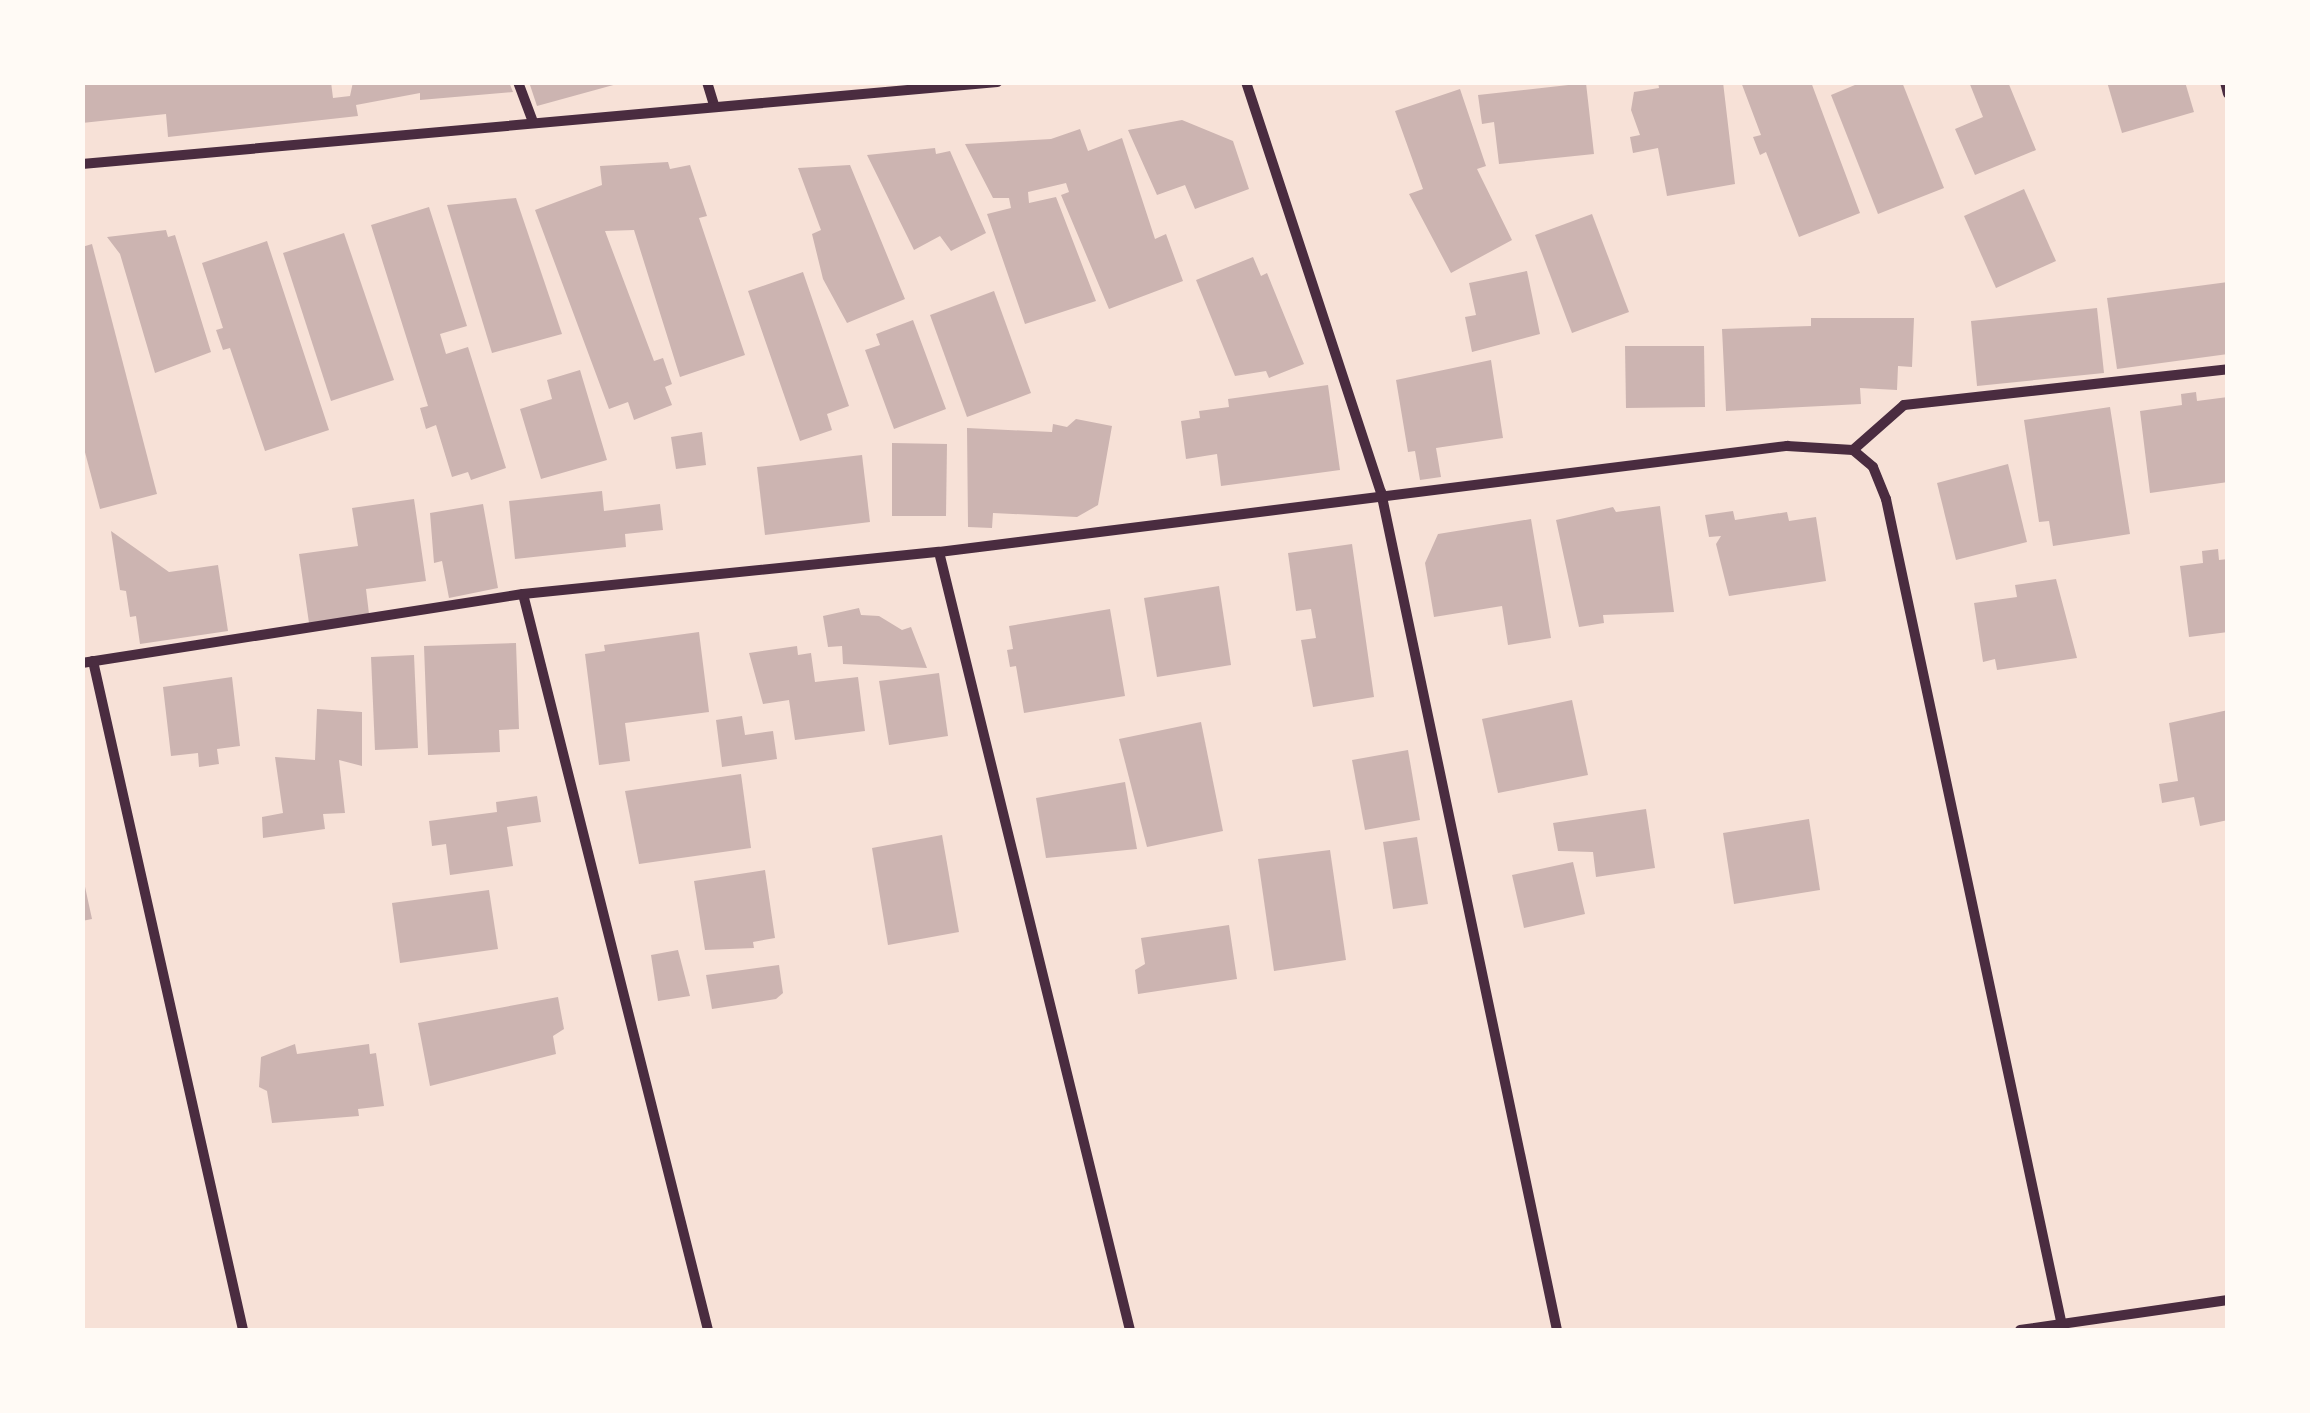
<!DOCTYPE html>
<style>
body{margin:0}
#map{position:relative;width:2310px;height:1413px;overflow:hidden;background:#f7e1d7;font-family:Roboto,sans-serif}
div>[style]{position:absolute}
.building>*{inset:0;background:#ccb4b1}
.minor>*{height:10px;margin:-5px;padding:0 5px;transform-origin:5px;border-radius:5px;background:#4a2c40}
span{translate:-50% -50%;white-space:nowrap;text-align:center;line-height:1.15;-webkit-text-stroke:10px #fffaf5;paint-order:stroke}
.frame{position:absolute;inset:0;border:85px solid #fffaf5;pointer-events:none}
</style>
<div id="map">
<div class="building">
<i style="clip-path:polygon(82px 82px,331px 82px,333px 98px,350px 96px,353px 82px,509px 82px,513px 92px,420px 100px,420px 93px,356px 105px,358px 116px,168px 137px,166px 114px,82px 123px)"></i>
<i style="clip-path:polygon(529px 82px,617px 82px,617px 84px,537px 106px)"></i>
<i style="clip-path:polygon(1658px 82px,1723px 82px,1735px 184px,1667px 196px,1658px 148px,1633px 153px,1630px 137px,1640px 135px,1631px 110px,1634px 92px,1659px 88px)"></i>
<i style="clip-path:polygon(1741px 82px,1811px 82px,1860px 213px,1799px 237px,1766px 152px,1760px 155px,1753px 137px,1761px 135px)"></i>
<i style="clip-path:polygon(1862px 82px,1902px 82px,1944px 188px,1878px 214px,1831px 95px)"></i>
<i style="clip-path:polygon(1969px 82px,2008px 82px,2036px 150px,1975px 175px,1955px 129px,1983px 117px)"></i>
<i style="clip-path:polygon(2107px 82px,2185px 82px,2194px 112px,2122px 133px)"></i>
<i style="clip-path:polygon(1586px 83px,1594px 154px,1499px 164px,1494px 122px,1482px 124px,1478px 95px)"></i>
<i style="clip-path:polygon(1460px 89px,1486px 166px,1477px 169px,1512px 240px,1451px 273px,1409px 194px,1423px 189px,1395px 111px)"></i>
<i style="clip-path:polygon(1182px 120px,1233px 141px,1249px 189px,1195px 209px,1185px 185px,1157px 195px,1128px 130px)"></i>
<i style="clip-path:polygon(1080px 129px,1088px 151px,1122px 138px,1155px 239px,1166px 234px,1183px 281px,1109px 309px,1061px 195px,1069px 192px,1066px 183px,1028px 192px,1029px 203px,1056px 197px,1096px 301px,1025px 324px,987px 214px,1011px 208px,1009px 198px,993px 198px,965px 144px,1051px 139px)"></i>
<i style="clip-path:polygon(935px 148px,936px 154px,950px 151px,986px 233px,951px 251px,940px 236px,914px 250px,867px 155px)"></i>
<i style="clip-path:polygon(668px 162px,670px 169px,690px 165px,707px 216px,699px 218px,745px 355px,680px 377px,634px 230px,605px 231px,654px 361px,663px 358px,672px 384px,665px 387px,672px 405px,634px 420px,628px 402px,609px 409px,535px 210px,602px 185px,600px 166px)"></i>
<i style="clip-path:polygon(850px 165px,905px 299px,847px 323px,823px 279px,812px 234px,821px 230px,798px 168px)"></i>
<i style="clip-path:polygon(2024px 189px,2056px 261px,1996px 288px,1964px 216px)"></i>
<i style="clip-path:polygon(516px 198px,562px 334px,492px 353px,447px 205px)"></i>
<i style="clip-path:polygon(429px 207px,467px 326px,440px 334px,446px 354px,468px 347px,506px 468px,471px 480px,468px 472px,452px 477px,436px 425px,426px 429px,420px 408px,428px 406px,371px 225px)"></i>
<i style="clip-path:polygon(1592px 214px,1629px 312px,1572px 333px,1535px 235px)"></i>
<i style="clip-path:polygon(166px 230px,168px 237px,175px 235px,211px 352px,155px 373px,120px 254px,107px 237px)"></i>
<i style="clip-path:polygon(344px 233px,394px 380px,331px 401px,283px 253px)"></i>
<i style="clip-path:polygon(267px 241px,329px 430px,265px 451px,230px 348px,223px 350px,216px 330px,223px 328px,202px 263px)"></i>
<i style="clip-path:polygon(92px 244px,157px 494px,100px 509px,82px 441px,82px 247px)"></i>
<i style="clip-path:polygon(1253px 257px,1261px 276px,1267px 273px,1304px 364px,1269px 378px,1266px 371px,1235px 376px,1196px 280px)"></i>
<i style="clip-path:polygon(1527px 271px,1540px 334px,1472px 352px,1465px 317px,1476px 315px,1469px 283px)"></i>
<i style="clip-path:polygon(803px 272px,849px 406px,827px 414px,832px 430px,800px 441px,748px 291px)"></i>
<i style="clip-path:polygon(2228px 282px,2228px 354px,2117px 369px,2107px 298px)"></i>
<i style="clip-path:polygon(994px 291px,1031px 393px,967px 417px,930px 315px)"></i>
<i style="clip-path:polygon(2097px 308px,2104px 373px,1977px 386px,1971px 321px)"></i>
<i style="clip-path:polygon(1811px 318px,1914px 318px,1912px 367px,1898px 366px,1897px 390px,1860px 388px,1861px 404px,1726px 411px,1722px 329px,1811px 326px)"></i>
<i style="clip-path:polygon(913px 320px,946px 409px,894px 429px,865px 350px,880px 345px,876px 334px)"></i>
<i style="clip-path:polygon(1625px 346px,1704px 346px,1705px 407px,1626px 408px)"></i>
<i style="clip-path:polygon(1491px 360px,1503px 438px,1436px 448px,1441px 477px,1420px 480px,1415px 451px,1408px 452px,1396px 380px)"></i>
<i style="clip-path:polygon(580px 370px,607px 460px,541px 479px,520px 409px,552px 399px,547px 380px)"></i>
<i style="clip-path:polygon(1328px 385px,1340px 470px,1221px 486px,1217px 454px,1186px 459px,1181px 421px,1200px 418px,1199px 411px,1229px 407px,1228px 399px)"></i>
<i style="clip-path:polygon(2196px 392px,2197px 401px,2228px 397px,2228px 482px,2150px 493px,2140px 411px,2182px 405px,2181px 394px)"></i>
<i style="clip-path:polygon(2110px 407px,2130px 534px,2053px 546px,2049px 521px,2039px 522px,2024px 420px)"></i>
<i style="clip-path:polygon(1076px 419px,1112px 426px,1098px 505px,1077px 517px,993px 513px,992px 528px,968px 527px,967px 428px,1052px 432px,1053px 424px,1067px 427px)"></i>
<i style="clip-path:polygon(702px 432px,706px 465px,676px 469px,671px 437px)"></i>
<i style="clip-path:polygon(892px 443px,947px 444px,946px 516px,892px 516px)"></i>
<i style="clip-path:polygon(862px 455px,870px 522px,765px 535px,757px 467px)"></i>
<i style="clip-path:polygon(2008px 464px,2027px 542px,1956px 560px,1937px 483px)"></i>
<i style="clip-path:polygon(602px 491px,604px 511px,660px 504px,663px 530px,625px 534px,626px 547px,515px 559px,509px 501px)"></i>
<i style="clip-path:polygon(414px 499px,426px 581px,366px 589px,369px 614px,309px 623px,299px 554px,358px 546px,352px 508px)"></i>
<i style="clip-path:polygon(483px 504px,498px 588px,449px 598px,442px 561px,434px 563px,430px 513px)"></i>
<i style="clip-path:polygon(1660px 506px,1674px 612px,1603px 615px,1604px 623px,1579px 627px,1556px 520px,1613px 507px,1616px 512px)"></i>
<i style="clip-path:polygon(1733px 511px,1735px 520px,1787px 512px,1789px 521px,1816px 517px,1826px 581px,1729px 596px,1716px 544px,1721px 536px,1709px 537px,1705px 515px)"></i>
<i style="clip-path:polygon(1531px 519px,1551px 638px,1508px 645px,1502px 606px,1434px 617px,1425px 563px,1438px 534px)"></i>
<i style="clip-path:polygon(111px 531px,169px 572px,218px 565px,228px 631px,140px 644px,136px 616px,130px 617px,126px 591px,120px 590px)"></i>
<i style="clip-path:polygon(1352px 544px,1374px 697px,1313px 707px,1301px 640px,1316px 638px,1311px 609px,1296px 611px,1288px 553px)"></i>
<i style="clip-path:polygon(2218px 549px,2219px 560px,2228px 559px,2228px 632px,2189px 637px,2180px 566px,2203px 563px,2202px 551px)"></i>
<i style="clip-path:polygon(2056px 579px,2077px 658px,1997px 670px,1995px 659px,1983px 662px,1974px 603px,2017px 597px,2015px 585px)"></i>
<i style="clip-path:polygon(1219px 586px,1231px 665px,1157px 677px,1144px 598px)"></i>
<i style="clip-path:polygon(859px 608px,861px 615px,879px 616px,902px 630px,911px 627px,927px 668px,843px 664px,842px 646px,828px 647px,823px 616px)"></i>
<i style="clip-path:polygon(1110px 609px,1125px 696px,1024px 713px,1016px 666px,1010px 667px,1007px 650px,1013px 649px,1009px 626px)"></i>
<i style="clip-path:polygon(699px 632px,709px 712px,625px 723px,630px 761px,599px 765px,585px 654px,605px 651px,604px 645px)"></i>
<i style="clip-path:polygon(516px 643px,519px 729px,499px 730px,500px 752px,428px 755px,424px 646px)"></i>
<i style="clip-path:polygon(797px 646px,798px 655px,811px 653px,815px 682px,858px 677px,865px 731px,795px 740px,789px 700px,763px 704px,749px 653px)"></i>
<i style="clip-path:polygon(414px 655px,418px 748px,375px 750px,371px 657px)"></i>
<i style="clip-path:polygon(939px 673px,948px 736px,889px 745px,879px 681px)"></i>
<i style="clip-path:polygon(232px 677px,240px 746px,217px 749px,219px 764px,199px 767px,198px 753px,171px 756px,163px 687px)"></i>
<i style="clip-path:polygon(1572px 700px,1588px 775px,1498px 793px,1482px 719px)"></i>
<i style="clip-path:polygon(317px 709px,362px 712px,362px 766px,339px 760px,345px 813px,323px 814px,325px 829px,263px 838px,262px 817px,283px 813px,275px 757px,315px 760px)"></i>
<i style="clip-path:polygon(2228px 710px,2228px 820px,2200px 826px,2194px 797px,2162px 803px,2159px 784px,2178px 781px,2169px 723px)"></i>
<i style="clip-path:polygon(742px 716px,745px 735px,773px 731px,777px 759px,722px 767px,716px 720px)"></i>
<i style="clip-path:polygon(1201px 722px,1223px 831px,1147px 847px,1119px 739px)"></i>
<i style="clip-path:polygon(1408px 750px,1420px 820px,1365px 830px,1352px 760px)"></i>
<i style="clip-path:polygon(741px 774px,751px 848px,639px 864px,625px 791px)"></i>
<i style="clip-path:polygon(1125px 782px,1137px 849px,1046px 858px,1036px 798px)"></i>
<i style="clip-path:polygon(537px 796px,541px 822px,507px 827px,513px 866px,450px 875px,446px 844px,432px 846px,429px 821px,497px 812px,496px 802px)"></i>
<i style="clip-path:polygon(1646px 809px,1655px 868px,1596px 877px,1593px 852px,1558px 851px,1553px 823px)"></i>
<i style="clip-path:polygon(1809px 819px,1820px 890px,1734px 904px,1723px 833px)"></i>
<i style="clip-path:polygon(942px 835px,959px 932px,888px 945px,872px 848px)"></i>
<i style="clip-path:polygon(1417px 837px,1428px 904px,1393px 909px,1383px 842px)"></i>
<i style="clip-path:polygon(1330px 850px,1346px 960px,1274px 971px,1258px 859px)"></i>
<i style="clip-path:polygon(1573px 862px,1585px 914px,1524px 928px,1512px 875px)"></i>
<i style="clip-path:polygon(765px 870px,775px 938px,753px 942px,754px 948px,705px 950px,694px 881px)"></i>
<i style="clip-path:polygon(82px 873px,92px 919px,82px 921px)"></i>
<i style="clip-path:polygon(489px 890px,498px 949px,400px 963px,392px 903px)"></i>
<i style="clip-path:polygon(1229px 925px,1237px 979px,1138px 994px,1135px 970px,1145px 964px,1141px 938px)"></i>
<i style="clip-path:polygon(678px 950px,690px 996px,658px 1001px,651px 955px)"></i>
<i style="clip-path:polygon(779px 965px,783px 993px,776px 999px,712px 1009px,706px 975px)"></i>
<i style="clip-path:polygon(558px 997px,564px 1029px,553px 1036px,556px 1054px,430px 1086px,418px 1023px)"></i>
<i style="clip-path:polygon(295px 1044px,297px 1054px,369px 1044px,370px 1054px,376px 1053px,384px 1106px,358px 1109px,359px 1116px,272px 1123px,267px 1091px,259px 1087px,261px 1057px)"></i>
</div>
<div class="minor">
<i style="left:518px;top:82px;width:43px;rotate:69.4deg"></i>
<i style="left:707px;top:82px;width:24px;rotate:73deg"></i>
<i style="left:1246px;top:82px;width:432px;rotate:71.8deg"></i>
<i style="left:1381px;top:492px;width:856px;rotate:78.14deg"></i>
<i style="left:2225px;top:82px;width:12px;rotate:76deg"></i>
<i style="left:82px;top:164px;width:919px;rotate:-5.12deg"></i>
<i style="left:1853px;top:450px;width:68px;rotate:-41.4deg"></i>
<i style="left:1904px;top:405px;width:326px;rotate:-6.3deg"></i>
<i style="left:939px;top:552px;width:801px;rotate:76.21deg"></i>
<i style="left:523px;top:594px;width:759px;rotate:75.89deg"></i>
<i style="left:93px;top:661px;width:686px;rotate:77.36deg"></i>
<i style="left:82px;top:663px;width:446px;rotate:-8.9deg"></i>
<i style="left:523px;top:594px;width:418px;rotate:-5.8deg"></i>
<i style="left:939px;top:552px;width:855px;rotate:-7.13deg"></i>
<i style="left:1787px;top:446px;width:66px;rotate:3.5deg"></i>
<i style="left:1853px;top:450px;width:26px;rotate:40deg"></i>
<i style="left:1873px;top:467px;width:35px;rotate:68deg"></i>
<i style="left:1886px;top:499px;width:850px;rotate:77.98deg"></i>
<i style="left:2020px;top:1330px;width:210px;rotate:-8.2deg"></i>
</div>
<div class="frame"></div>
</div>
